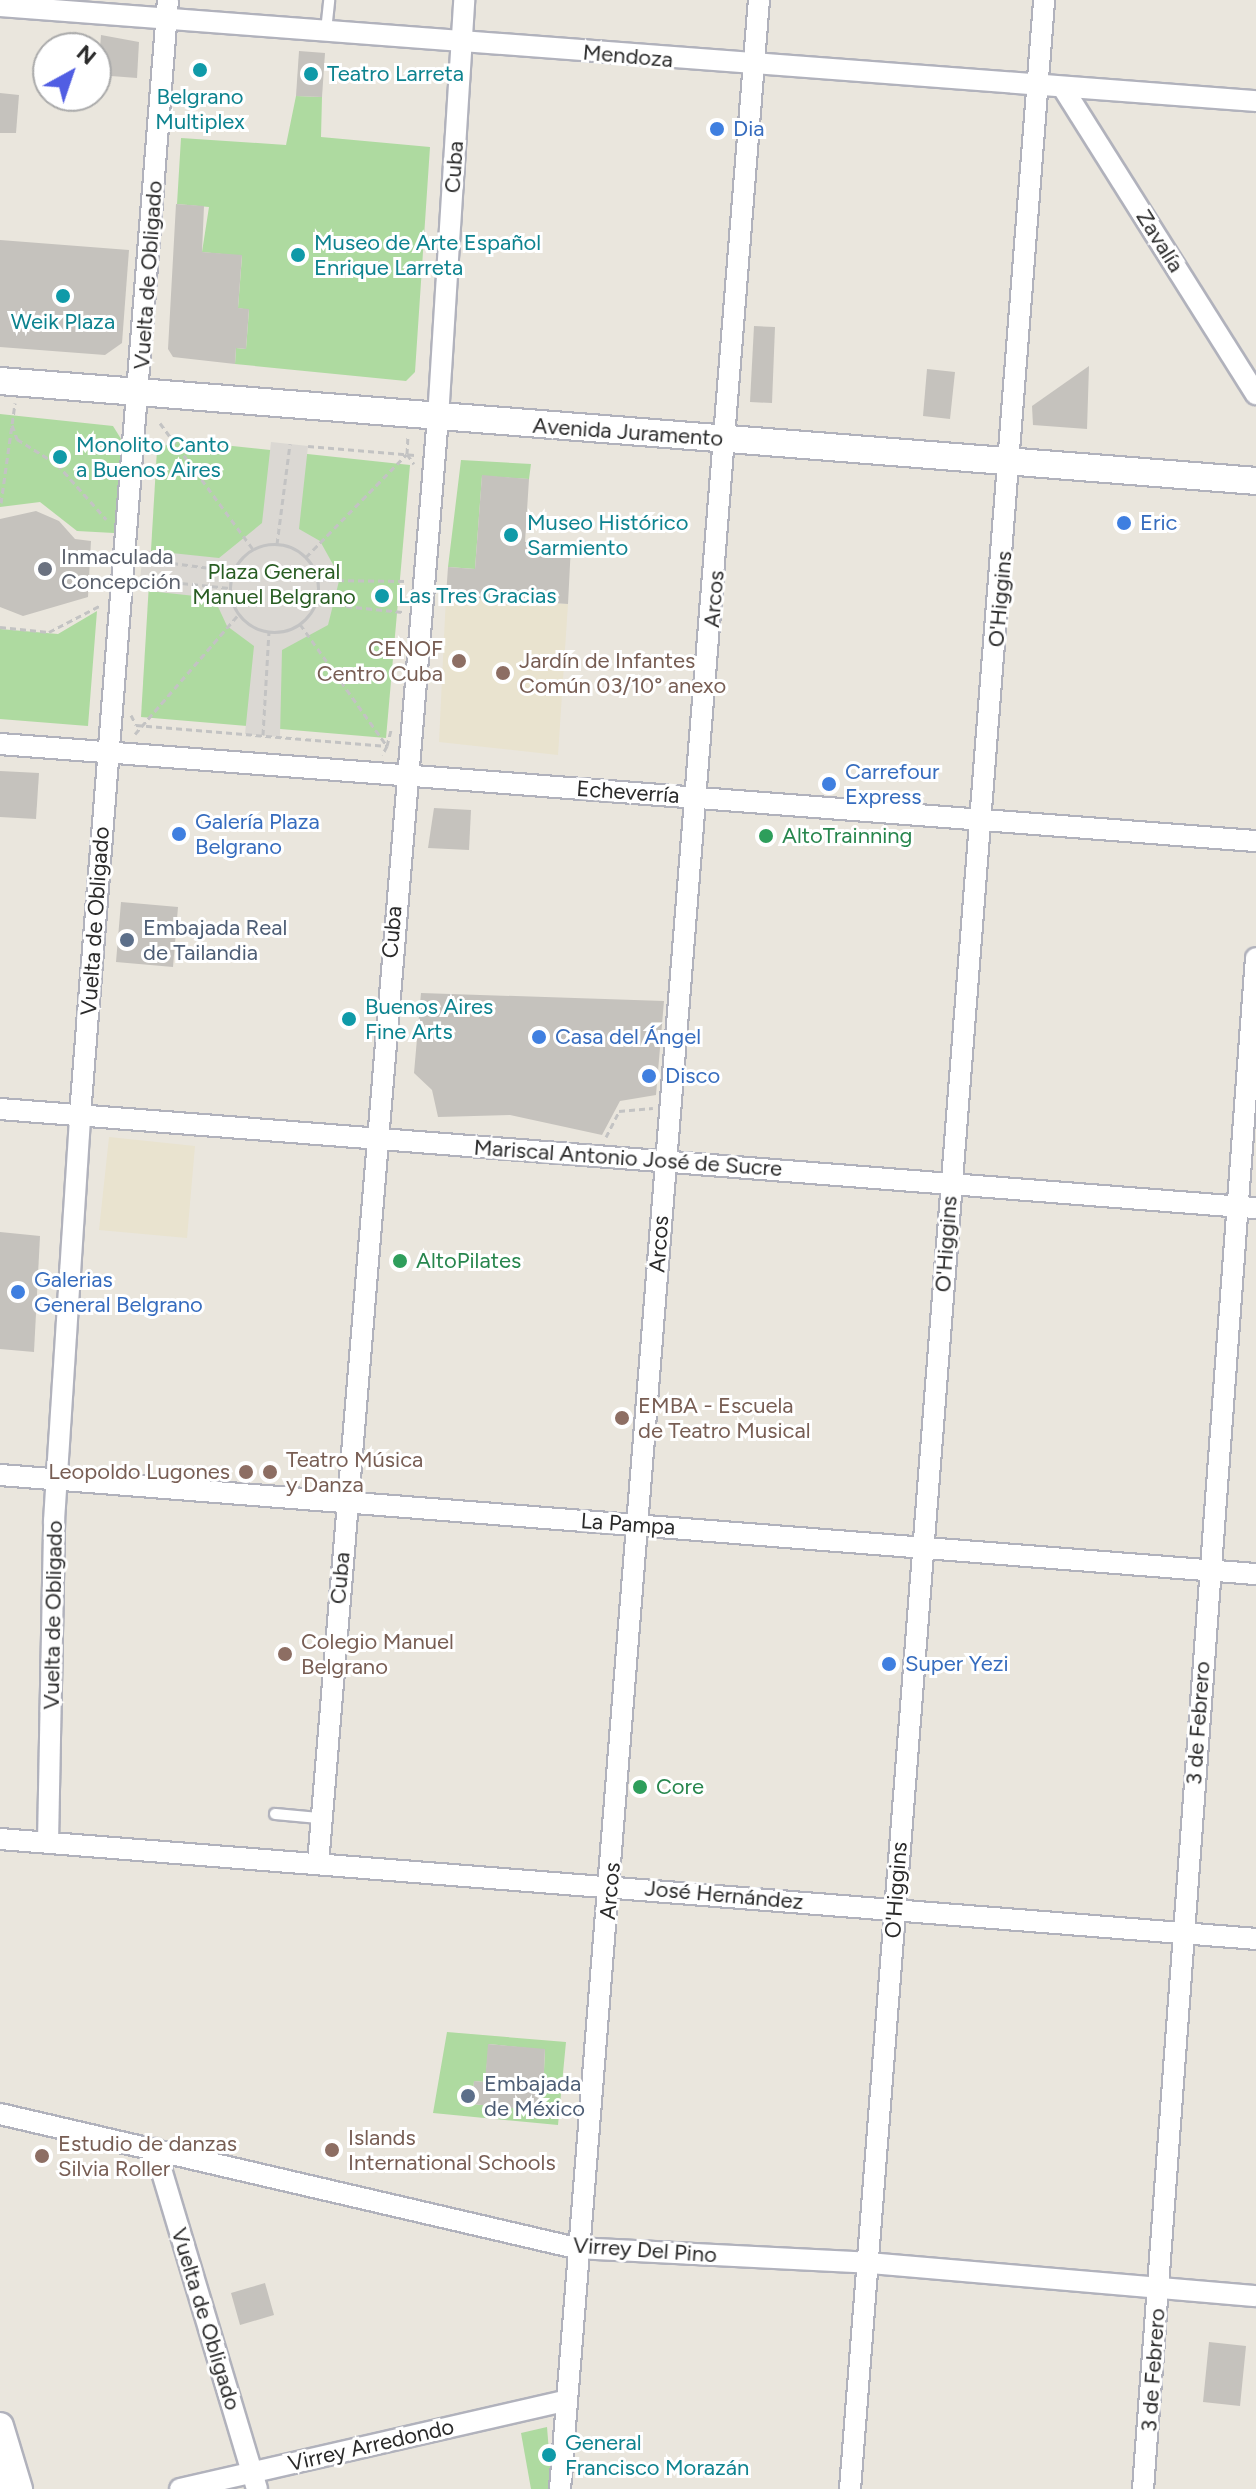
<!DOCTYPE html>
<meta charset="utf-8">
<style>
body{margin:0}
#map{position:relative;width:1256px;height:2489px;overflow:hidden;background:#eae6dd;font-family:Figtree,sans-serif}
div>[style]{position:absolute}
.education>*{inset:0;background:#e9e3cf}
.green>*{inset:0;background:#aedaa0}
.plaza>*{inset:0;background:#dbd8d3}
.building>*{inset:0;background:#c5c2bd}
.path>*{height:3px;margin-top:-1.5px;transform-origin:0;background:repeating-linear-gradient(90deg,#c3c3c3 0 6px,transparent 0 10px)}
.path>.ring{margin:-1.5px;padding:0;box-sizing:content-box;background:none;border:3px solid #c3c3c3;border-radius:50%}
.roads{filter:drop-shadow(2px 0 #b1b2bc) drop-shadow(-2px 0 #b1b2bc) drop-shadow(0 2px #b1b2bc) drop-shadow(0 -2px #b1b2bc)}
.service>*{height:10px;margin:-5px;padding:0 5px;transform-origin:5px;border-radius:5px;background:#fff}
.minor>*{height:20px;margin:-10px;padding:0 10px;transform-origin:10px;border-radius:10px;background:#fff}
.secondary>*{height:26px;margin:-13px;padding:0 13px;transform-origin:13px;border-radius:13px;background:#fff}
.dots>*{width:22px;height:22px;translate:-50% -50%;box-sizing:border-box;border:4px solid #fff;border-radius:50%}
span{translate:-50% -50%;white-space:nowrap;text-align:center;line-height:1.15;-webkit-text-stroke:6px #fff;paint-order:stroke}
.street-label{font-size:22px;color:#2a2a2a}
.culture-label{font-size:22px;color:#0d838f}
.left{translate:0 -50%;text-align:left}
.shop-label{font-size:22px;color:#366cbe}
.worship-label{font-size:22px;color:#5b616d}
.park-label{font-size:22px;color:#295d23}
.education-label{font-size:22px;color:#785e54}
.right{translate:-100% -50%;text-align:right}
.leisure-label{font-size:22px;color:#27864d}
.service-label{font-size:22px;color:#4e5e75}
.north{position:absolute;left:32px;top:32px;width:80px;height:80px;box-sizing:border-box;background:#fff;border:2px solid #aaa;border-radius:50%;rotate:40deg;font-size:22px;font-weight:700;line-height:32px;text-align:center;color:#2a2a2a}
.north::after{content:'';display:block;margin:auto;width:28px;height:36px;background:#515ee3;clip-path:polygon(50% 0,100% 100%,50% 72%,0 100%)}
</style>
<div id="map">
<div class="education">
<i style="clip-path:polygon(446px 596px,568px 604px,558px 755px,439px 742px)"></i>
<i style="clip-path:polygon(109px 1137px,195px 1146px,187px 1238px,99px 1230px)"></i>
</div>
<div class="green">
<i style="clip-path:polygon(296px 96px,322px 97px,321px 137px,430px 147px,415px 372px,406px 381px,235px 364px,236px 348px,246px 349px,249px 310px,238px 308px,242px 256px,202px 252px,209px 207px,177px 204px,181px 138px,286px 145px)"></i>
<i style="clip-path:polygon(0 414px,113px 426px,123px 442px,114px 533px,77px 531px,40px 502px,0 507px)"></i>
<i style="clip-path:polygon(176px 440px,410px 465px,386px 738px,141px 717px,157px 450px)"></i>
<i style="clip-path:polygon(461px 460px,531px 464px,529px 479px,482px 476px,475px 569px,448px 567px)"></i>
<i style="clip-path:polygon(97px 611px,88px 726px,0 719px,0 629px,58px 634px)"></i>
<i style="clip-path:polygon(evenodd,447px 2032px,566px 2042px,558px 2125px,433px 2113px,447px 2032px,489px 2044px,545px 2050px,542px 2111px,472px 2104px,474px 2081px,485px 2082px,489px 2044px)"></i>
<i style="clip-path:polygon(547px 2427px,552px 2489px,531px 2489px,521px 2433px)"></i>
</div>
<div class="plaza">
<i style="clip-path:polygon(271px 442px,308px 446px,299px 529px,320px 541px,340px 577px,328px 625px,282px 650px,280px 737px,245px 734px,254px 646px,227px 626px,214px 598px,139px 590px,143px 550px,219px 558px,262px 523px)"></i>
</div>
<div class="building">
<i style="clip-path:polygon(101px 35px,139px 42px,137px 78px,98px 75px)"></i>
<i style="clip-path:polygon(299px 51px,325px 53px,322px 97px,296px 96px)"></i>
<i style="clip-path:polygon(0 93px,19px 95px,16px 133px,0 133px)"></i>
<i style="clip-path:polygon(176px 204px,204px 206px,202px 252px,242px 255px,238px 308px,249px 309px,246px 349px,236px 348px,235px 364px,173px 357px,168px 349px)"></i>
<i style="clip-path:polygon(0 240px,129px 250px,122px 343px,105px 355px,0 347px)"></i>
<i style="clip-path:polygon(754px 326px,775px 327px,772px 403px,750px 402px)"></i>
<i style="clip-path:polygon(1089px 366px,1087px 429px,1033px 425px,1032px 406px)"></i>
<i style="clip-path:polygon(927px 369px,955px 372px,950px 419px,923px 416px)"></i>
<i style="clip-path:polygon(482px 475px,529px 479px,525px 542px,571px 545px,568px 604px,446px 596px,448px 567px,475px 569px)"></i>
<i style="clip-path:polygon(36px 511px,59px 521px,75px 539px,91px 541px,88px 597px,23px 616px,0 607px,0 519px)"></i>
<i style="clip-path:polygon(0 771px,39px 773px,36px 819px,0 817px)"></i>
<i style="clip-path:polygon(434px 808px,471px 810px,469px 850px,428px 848px)"></i>
<i style="clip-path:polygon(121px 902px,178px 907px,173px 967px,116px 962px)"></i>
<i style="clip-path:polygon(421px 993px,664px 1001px,656px 1095px,620px 1101px,602px 1135px,510px 1115px,438px 1117px,432px 1090px,414px 1073px)"></i>
<i style="clip-path:polygon(0 1232px,40px 1236px,34px 1352px,0 1349px)"></i>
<i style="clip-path:polygon(488px 2044px,545px 2049px,542px 2111px,472px 2104px,474px 2081px,485px 2082px)"></i>
<i style="clip-path:polygon(265px 2283px,274px 2315px,240px 2325px,231px 2293px)"></i>
<i style="clip-path:polygon(1209px 2342px,1246px 2346px,1240px 2406px,1203px 2402px)"></i>
</div>
<div class="path">
<i style="left:160px;top:423px;width:157px;rotate:53.6deg"></i>
<i style="left:12px;top:425px;width:15px;rotate:70deg"></i>
<i style="left:17px;top:439px;width:47px;rotate:32deg"></i>
<i style="left:57px;top:464px;width:74px;rotate:48.3deg"></i>
<i style="left:308px;top:446px;width:107px;rotate:4.8deg"></i>
<i style="left:407px;top:454px;width:12px;rotate:55deg"></i>
<i style="left:1px;top:503px;width:101px;rotate:-82deg"></i>
<i style="left:277px;top:544px;width:101px;rotate:-82.6deg"></i>
<i class="ring" style="left:230px;top:544px;width:85px;height:85px"></i>
<i style="left:306px;top:557px;width:144px;rotate:-45.6deg"></i>
<i style="left:407px;top:454px;width:19px;rotate:-87deg"></i>
<i style="left:142px;top:559px;width:92px;rotate:7.5deg"></i>
<i style="left:142px;top:579px;width:88px;rotate:5.8deg"></i>
<i style="left:318px;top:580px;width:88px;rotate:0.7deg"></i>
<i style="left:316px;top:603px;width:87px;rotate:5.9deg"></i>
<i style="left:300px;top:624px;width:150px;rotate:54.5deg"></i>
<i style="left:387px;top:746px;width:10px;rotate:119deg"></i>
<i style="left:0;top:627px;width:49px;rotate:5.8deg"></i>
<i style="left:49px;top:632px;width:59px;rotate:-27.4deg"></i>
<i style="left:131px;top:715px;width:11px;rotate:63deg"></i>
<i style="left:136px;top:725px;width:252px;rotate:4.8deg"></i>
<i style="left:387px;top:746px;width:16px;rotate:-76deg"></i>
<i style="left:135px;top:734px;width:159px;rotate:-49.1deg"></i>
<i style="left:263px;top:735px;width:103px;rotate:-86.7deg"></i>
<i style="left:606px;top:1137px;width:29px;rotate:-63deg"></i>
<i style="left:619px;top:1111px;width:34px;rotate:-5deg"></i>
</div>
<div class="roads">
<div class="service">
<i style="left:326px;top:31px;width:31px;rotate:-84deg"></i>
<i style="left:275px;top:1814px;width:44px;rotate:5.2deg"></i>
<i style="left:0;top:2473px;width:17px;rotate:73deg"></i>
</div>
<div class="minor">
<i style="left:0;top:6px;width:1260px;rotate:4.33deg"></i>
<i style="left:1063px;top:88px;width:362px;rotate:57.8deg"></i>
<i style="left:0;top:744px;width:1260px;rotate:4.42deg"></i>
<i style="left:0;top:1109px;width:1260px;rotate:4.51deg"></i>
<i style="left:0;top:1475px;width:1260px;rotate:4.51deg"></i>
<i style="left:0;top:1839px;width:1260px;rotate:4.55deg"></i>
<i style="left:48px;top:1843px;width:322px;rotate:-88.9deg"></i>
<i style="left:54px;top:1521px;width:407px;rotate:-86.3deg"></i>
<i style="left:80px;top:1115px;width:1118px;rotate:-85.49deg"></i>
<i style="left:318px;top:1864px;width:1451px;rotate:-85.26deg"></i>
<i style="left:438px;top:418px;width:419px;rotate:-86.4deg"></i>
<i style="left:0;top:2114px;width:591px;rotate:13.1deg"></i>
<i style="left:576px;top:2248px;width:293px;rotate:2.9deg"></i>
<i style="left:869px;top:2263px;width:388px;rotate:4.9deg"></i>
<i style="left:155px;top:2149px;width:355px;rotate:73.3deg"></i>
<i style="left:180px;top:2489px;width:393px;rotate:-12.9deg"></i>
<i style="left:560px;top:2489px;width:2497px;rotate:-85.43deg"></i>
<i style="left:850px;top:2489px;width:2497px;rotate:-85.54deg"></i>
<i style="left:1143px;top:2489px;width:1535px;rotate:-85.78deg"></i>
</div>
<div class="secondary">
<i style="left:0;top:381px;width:1260px;rotate:4.55deg"></i>
<i style="left:0;top:2426px;width:66px;rotate:73.2deg"></i>
</div>
</div>
<div class="dots">
<i style="left:200px;top:70px;background:#0f9aa8"></i>
<i style="left:311px;top:74px;background:#0f9aa8"></i>
<i style="left:717px;top:129px;background:#3f7fe0"></i>
<i style="left:298px;top:255px;background:#0f9aa8"></i>
<i style="left:63px;top:296px;background:#0f9aa8"></i>
<i style="left:60px;top:457px;background:#0f9aa8"></i>
<i style="left:1124px;top:523px;background:#3f7fe0"></i>
<i style="left:511px;top:535px;background:#0f9aa8"></i>
<i style="left:45px;top:569px;background:#6b7280"></i>
<i style="left:382px;top:596px;background:#0f9aa8"></i>
<i style="left:459px;top:661px;background:#8d6e63"></i>
<i style="left:503px;top:673px;background:#8d6e63"></i>
<i style="left:829px;top:784px;background:#3f7fe0"></i>
<i style="left:179px;top:834px;background:#3f7fe0"></i>
<i style="left:766px;top:836px;background:#2e9e5b"></i>
<i style="left:127px;top:940px;background:#5c6f8a"></i>
<i style="left:349px;top:1019px;background:#0f9aa8"></i>
<i style="left:539px;top:1037px;background:#3f7fe0"></i>
<i style="left:649px;top:1076px;background:#3f7fe0"></i>
<i style="left:400px;top:1261px;background:#2e9e5b"></i>
<i style="left:18px;top:1292px;background:#3f7fe0"></i>
<i style="left:622px;top:1418px;background:#8d6e63"></i>
<i style="left:246px;top:1472px;background:#8d6e63"></i>
<i style="left:270px;top:1472px;background:#8d6e63"></i>
<i style="left:285px;top:1654px;background:#8d6e63"></i>
<i style="left:889px;top:1664px;background:#3f7fe0"></i>
<i style="left:640px;top:1787px;background:#2e9e5b"></i>
<i style="left:468px;top:2096px;background:#5c6f8a"></i>
<i style="left:332px;top:2150px;background:#8d6e63"></i>
<i style="left:42px;top:2156px;background:#8d6e63"></i>
<i style="left:549px;top:2455px;background:#0f9aa8"></i>
</div>
<div class="street-label">
<span style="left:628px;top:56px;rotate:5deg">Mendoza</span>
<span style="left:454px;top:167px;rotate:-86deg">Cuba</span>
<span style="left:1160px;top:241px;rotate:58deg">Zavalía</span>
<span style="left:148px;top:275px;rotate:-86deg">Vuelta de Obligado</span>
<span style="left:628px;top:432px;rotate:4deg">Avenida Juramento</span>
<span style="left:714px;top:599px;rotate:-85deg">Arcos</span>
<span style="left:1000px;top:599px;rotate:-85deg">O'Higgins</span>
<span style="left:628px;top:792px;rotate:4deg">Echeverría</span>
<span style="left:95px;top:921px;rotate:-86deg">Vuelta de Obligado</span>
<span style="left:392px;top:932px;rotate:-85deg">Cuba</span>
<span style="left:628px;top:1158px;rotate:4deg">Mariscal Antonio José de Sucre</span>
<span style="left:659px;top:1244px;rotate:-86deg">Arcos</span>
<span style="left:946px;top:1244px;rotate:-86deg">O'Higgins</span>
<span style="left:628px;top:1524px;rotate:4deg">La Pampa</span>
<span style="left:340px;top:1578px;rotate:-85deg">Cuba</span>
<span style="left:53px;top:1615px;rotate:-89deg">Vuelta de Obligado</span>
<span style="left:1198px;top:1723px;rotate:-86deg">3 de Febrero</span>
<span style="left:896px;top:1890px;rotate:-86deg">O'Higgins</span>
<span style="left:610px;top:1891px;rotate:-85deg">Arcos</span>
<span style="left:724px;top:1895px;rotate:5deg">José Hernández</span>
<span style="left:645px;top:2250px;rotate:4deg">Virrey Del Pino</span>
<span style="left:206px;top:2319px;rotate:73deg">Vuelta de Obligado</span>
<span style="left:1153px;top:2370px;rotate:-86deg">3 de Febrero</span>
<span style="left:371px;top:2445px;rotate:-13deg">Virrey Arredondo</span>
</div>
<div class="culture-label">
<span class="left" style="left:327px;top:74px">Teatro Larreta</span>
<span style="left:200px;top:109px">Belgrano<br>Multiplex</span>
<span class="left" style="left:314px;top:255px">Museo de Arte Español<br>Enrique Larreta</span>
<span style="left:63px;top:322px">Weik Plaza</span>
<span class="left" style="left:76px;top:457px">Monolito Canto<br>a Buenos Aires</span>
<span class="left" style="left:527px;top:535px">Museo Histórico<br>Sarmiento</span>
<span class="left" style="left:398px;top:596px">Las Tres Gracias</span>
<span class="left" style="left:365px;top:1019px">Buenos Aires<br>Fine Arts</span>
<span class="left" style="left:565px;top:2455px">General<br>Francisco Morazán</span>
</div>
<div class="shop-label">
<span class="left" style="left:733px;top:129px">Dia</span>
<span class="left" style="left:1140px;top:523px">Eric</span>
<span class="left" style="left:845px;top:784px">Carrefour<br>Express</span>
<span class="left" style="left:195px;top:834px">Galería Plaza<br>Belgrano</span>
<span class="left" style="left:555px;top:1037px">Casa del Ángel</span>
<span class="left" style="left:665px;top:1076px">Disco</span>
<span class="left" style="left:34px;top:1292px">Galerias<br>General Belgrano</span>
<span class="left" style="left:905px;top:1664px">Super Yezi</span>
</div>
<div class="worship-label">
<span class="left" style="left:61px;top:569px">Inmaculada<br>Concepción</span>
</div>
<div class="park-label">
<span style="left:274px;top:584px">Plaza General<br>Manuel Belgrano</span>
</div>
<div class="education-label">
<span class="right" style="left:443px;top:661px">CENOF<br>Centro Cuba</span>
<span class="left" style="left:519px;top:673px">Jardín de Infantes<br>Común 03/10° anexo</span>
<span class="left" style="left:638px;top:1418px">EMBA - Escuela<br>de Teatro Musical</span>
<span class="left" style="left:286px;top:1472px">Teatro Música<br>y Danza</span>
<span class="right" style="left:230px;top:1472px">Leopoldo Lugones</span>
<span class="left" style="left:301px;top:1654px">Colegio Manuel<br>Belgrano</span>
<span class="left" style="left:348px;top:2150px">Islands<br>International Schools</span>
<span class="left" style="left:58px;top:2156px">Estudio de danzas<br>Silvia Roller</span>
</div>
<div class="leisure-label">
<span class="left" style="left:782px;top:836px">AltoTrainning</span>
<span class="left" style="left:416px;top:1261px">AltoPilates</span>
<span class="left" style="left:656px;top:1787px">Core</span>
</div>
<div class="service-label">
<span class="left" style="left:143px;top:940px">Embajada Real<br>de Tailandia</span>
<span class="left" style="left:484px;top:2096px">Embajada<br>de México</span>
</div>
<div class="north">N</div>
</div>
